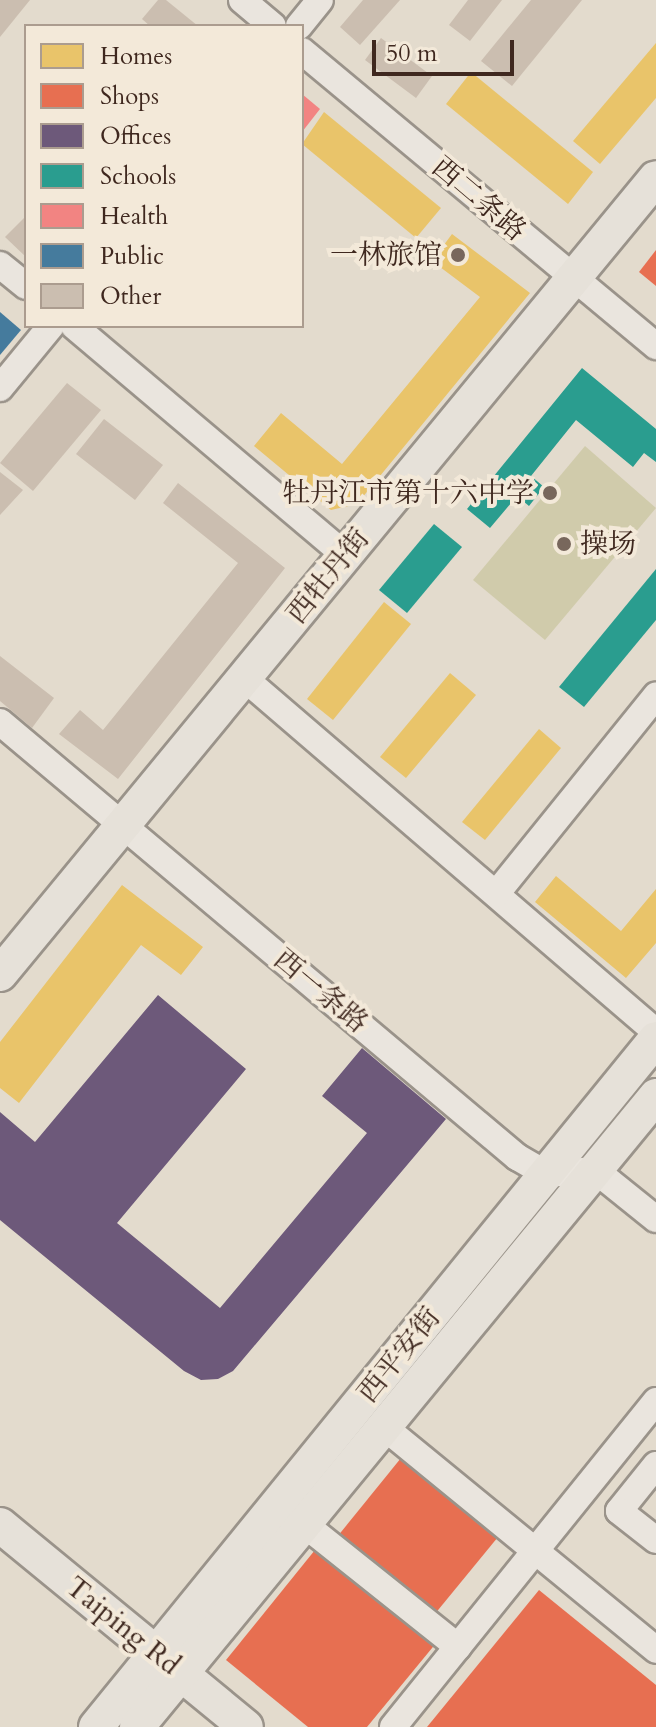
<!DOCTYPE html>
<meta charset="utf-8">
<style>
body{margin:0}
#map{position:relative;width:656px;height:1727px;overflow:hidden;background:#e3dbcd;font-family:Cardo,"Noto Serif SC",serif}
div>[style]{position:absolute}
.green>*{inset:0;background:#d0cbab}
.homes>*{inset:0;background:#e9c46a}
.shops>*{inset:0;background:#e76f51}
.offices>*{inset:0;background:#6d597a}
.schools>*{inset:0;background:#2a9d8f}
.health>*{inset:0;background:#f28482}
.public>*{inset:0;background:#457b9d}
.building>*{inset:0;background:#cbbeb0}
.roads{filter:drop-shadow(2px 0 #9a938a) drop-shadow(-2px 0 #9a938a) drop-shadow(0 2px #9a938a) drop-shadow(0 -2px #9a938a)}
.minor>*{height:26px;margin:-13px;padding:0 13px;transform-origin:13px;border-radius:13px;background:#eae5de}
.major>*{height:34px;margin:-17px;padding:0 17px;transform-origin:17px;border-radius:17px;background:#e6e1d9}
.dots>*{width:22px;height:22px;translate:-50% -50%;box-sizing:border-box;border:4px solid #f3e9d9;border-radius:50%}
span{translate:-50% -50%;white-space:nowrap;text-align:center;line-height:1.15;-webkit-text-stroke:8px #f3e9d9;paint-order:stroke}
.street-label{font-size:28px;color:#3f281f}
.poi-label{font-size:28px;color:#3f281f}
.right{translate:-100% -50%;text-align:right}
.left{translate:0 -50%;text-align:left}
.legend{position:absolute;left:24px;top:24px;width:280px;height:304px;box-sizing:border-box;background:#f3e9d9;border:2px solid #ab9c8f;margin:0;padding:10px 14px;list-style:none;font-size:24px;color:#3f281f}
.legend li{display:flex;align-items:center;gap:16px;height:40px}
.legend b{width:40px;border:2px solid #ab9c8f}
.scale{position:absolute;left:372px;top:40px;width:142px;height:36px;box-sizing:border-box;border:4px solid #3f281f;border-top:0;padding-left:10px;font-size:24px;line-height:28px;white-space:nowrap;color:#3f281f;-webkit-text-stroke:6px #f3e9d9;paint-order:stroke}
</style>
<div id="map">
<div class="green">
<i style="clip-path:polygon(585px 446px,656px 508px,545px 640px,473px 580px)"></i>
</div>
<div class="homes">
<i style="clip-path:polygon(656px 43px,656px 98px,600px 164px,573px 141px)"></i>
<i style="clip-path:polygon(471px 72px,593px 172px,568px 204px,446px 104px)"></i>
<i style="clip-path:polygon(324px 112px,441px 208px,416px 238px,302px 144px)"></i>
<i style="clip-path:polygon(452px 234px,530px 293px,357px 504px,331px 510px,254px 446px,281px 413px,342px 464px,480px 297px,432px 261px)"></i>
<i style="clip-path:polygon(384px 602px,411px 624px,333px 720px,307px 699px)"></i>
<i style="clip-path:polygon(450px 673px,476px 695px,406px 778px,380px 757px)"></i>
<i style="clip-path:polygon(539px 729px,561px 748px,485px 840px,462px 822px)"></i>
<i style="clip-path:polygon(556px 876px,621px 931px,656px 889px,656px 943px,626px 978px,535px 902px)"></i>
<i style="clip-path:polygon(122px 885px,203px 947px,181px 975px,141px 945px,19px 1103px,0 1088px,0 1042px)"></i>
</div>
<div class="shops">
<i style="clip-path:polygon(656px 250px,656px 286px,639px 272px)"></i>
<i style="clip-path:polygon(401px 1458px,498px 1537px,434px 1615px,337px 1537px)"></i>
<i style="clip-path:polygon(319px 1545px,437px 1642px,367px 1727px,308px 1727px,226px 1660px)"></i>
<i style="clip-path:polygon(539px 1590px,656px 1685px,656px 1727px,427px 1727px)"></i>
</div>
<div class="offices">
<i style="clip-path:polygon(158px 995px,246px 1069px,117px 1223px,220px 1308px,367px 1133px,322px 1096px,362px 1048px,446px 1119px,233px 1371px,218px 1379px,201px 1380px,184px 1371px,0 1220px,0 1112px,35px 1142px)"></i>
</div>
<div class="schools">
<i style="clip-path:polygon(582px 368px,656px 429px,656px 462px,644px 453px,633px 467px,576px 420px,531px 476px,544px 487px,529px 506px,517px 496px,490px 528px,467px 509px)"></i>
<i style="clip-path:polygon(434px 524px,462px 547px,407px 613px,379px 590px)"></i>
<i style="clip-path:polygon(656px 569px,656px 620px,584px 707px,559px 687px)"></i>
</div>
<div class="health">
<i style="clip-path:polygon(302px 94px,320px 109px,302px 132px)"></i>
</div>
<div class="public">
<i style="clip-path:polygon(0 312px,21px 330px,0 355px)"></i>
</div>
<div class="building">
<i style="clip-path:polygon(0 0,30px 0,0 37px)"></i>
<i style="clip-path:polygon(158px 0,166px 0,198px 26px,150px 26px,142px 19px)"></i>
<i style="clip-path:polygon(363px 0,400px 0,360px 45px,340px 27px)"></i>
<i style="clip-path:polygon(468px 0,502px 0,470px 41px,449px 25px)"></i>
<i style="clip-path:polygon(531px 0,582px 0,512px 86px,481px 61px)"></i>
<i style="clip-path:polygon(381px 38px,432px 76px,416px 98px,365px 60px)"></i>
<i style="clip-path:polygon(26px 216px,26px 257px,5px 237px)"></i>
<i style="clip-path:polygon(67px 383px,101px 410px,33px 491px,0 463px)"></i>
<i style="clip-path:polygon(104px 419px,163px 465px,135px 500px,76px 454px)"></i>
<i style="clip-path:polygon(0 472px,23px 490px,0 515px)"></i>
<i style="clip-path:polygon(178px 483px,285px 568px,118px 779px,59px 734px,80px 710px,103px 730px,238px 563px,163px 503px)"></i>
<i style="clip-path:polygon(0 656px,54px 698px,32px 728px,0 701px)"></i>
</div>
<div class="roads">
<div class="minor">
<i style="left:242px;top:0;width:40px;rotate:40deg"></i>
<i style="left:299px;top:26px;width:33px;rotate:-51deg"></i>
<i style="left:302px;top:51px;width:461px;rotate:39.8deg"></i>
<i style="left:0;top:265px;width:33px;rotate:39deg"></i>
<i style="left:74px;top:326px;width:355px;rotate:40.2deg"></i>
<i style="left:0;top:388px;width:80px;rotate:-50.6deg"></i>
<i style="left:244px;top:678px;width:543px;rotate:40.67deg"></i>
<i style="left:0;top:722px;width:676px;rotate:40.08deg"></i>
<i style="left:517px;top:1157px;width:34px;rotate:30deg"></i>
<i style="left:547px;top:1174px;width:48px;rotate:-4.8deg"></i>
<i style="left:595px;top:1170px;width:78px;rotate:38.8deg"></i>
<i style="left:496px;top:894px;width:255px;rotate:-51.1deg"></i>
<i style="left:384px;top:1427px;width:352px;rotate:39.3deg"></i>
<i style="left:656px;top:1465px;width:59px;rotate:128.8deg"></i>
<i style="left:619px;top:1511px;width:47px;rotate:38.1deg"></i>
<i style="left:304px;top:1524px;width:197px;rotate:38.6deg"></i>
<i style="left:393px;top:1727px;width:419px;rotate:-51.1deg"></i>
</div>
<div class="major">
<i style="left:0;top:974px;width:1031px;rotate:-50.51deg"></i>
<i style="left:0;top:1525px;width:318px;rotate:39.4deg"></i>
<i style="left:96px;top:1727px;width:887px;rotate:-50.86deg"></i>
<i style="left:137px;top:1727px;width:817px;rotate:-50.56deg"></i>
</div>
</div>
<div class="dots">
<i style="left:458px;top:255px;background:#78675c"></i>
<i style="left:550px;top:493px;background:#78675c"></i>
<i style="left:564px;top:544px;background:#78675c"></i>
</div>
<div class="street-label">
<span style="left:479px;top:199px;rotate:40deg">西二条路</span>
<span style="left:328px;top:576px;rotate:-51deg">西牡丹街</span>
<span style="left:321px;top:991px;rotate:40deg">西一条路</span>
<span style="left:399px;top:1355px;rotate:-51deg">西平安街</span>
<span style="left:123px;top:1626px;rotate:39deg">Taiping Rd</span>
</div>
<div class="poi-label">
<span class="right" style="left:442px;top:255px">一林旅馆</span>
<span class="right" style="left:534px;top:493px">牡丹江市第十六中学</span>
<span class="left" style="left:580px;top:544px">操场</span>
</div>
<ul class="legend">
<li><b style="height:22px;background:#e9c46a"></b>Homes</li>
<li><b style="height:22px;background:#e76f51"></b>Shops</li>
<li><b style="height:22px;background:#6d597a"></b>Offices</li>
<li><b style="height:22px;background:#2a9d8f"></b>Schools</li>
<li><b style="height:22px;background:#f28482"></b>Health</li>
<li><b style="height:22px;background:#457b9d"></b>Public</li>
<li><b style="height:22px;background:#cbbeb0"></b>Other</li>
</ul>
<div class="scale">50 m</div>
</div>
